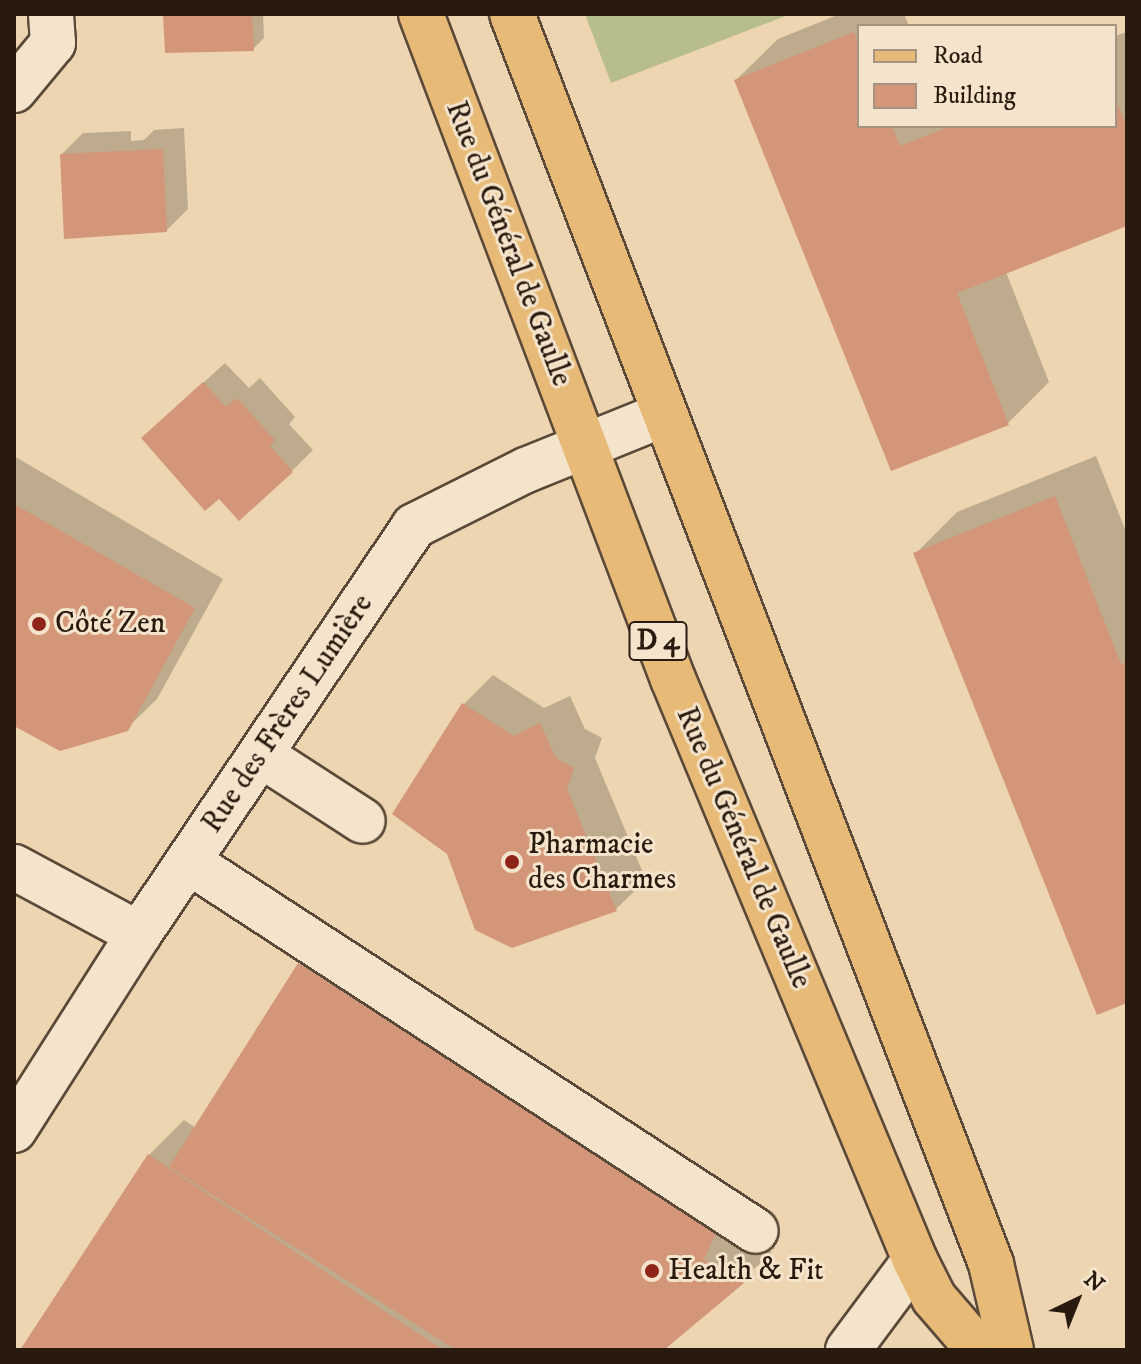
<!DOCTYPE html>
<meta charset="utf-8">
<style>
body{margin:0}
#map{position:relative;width:1141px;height:1364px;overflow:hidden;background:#eed5b1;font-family:"IM FELL DW Pica",serif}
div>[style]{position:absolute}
.green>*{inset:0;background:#b8bd8c}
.shadow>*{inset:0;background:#0003}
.building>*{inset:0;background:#d39678}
.roads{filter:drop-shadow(2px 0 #5a4938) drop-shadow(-2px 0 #5a4938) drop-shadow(0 2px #5a4938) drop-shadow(0 -2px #5a4938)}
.minor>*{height:44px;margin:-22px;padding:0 22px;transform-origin:22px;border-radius:22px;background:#f4e4cc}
.major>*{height:44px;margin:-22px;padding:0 22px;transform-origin:22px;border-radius:22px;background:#e7ba78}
.dots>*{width:22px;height:22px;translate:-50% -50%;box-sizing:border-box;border:4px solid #f4e4cc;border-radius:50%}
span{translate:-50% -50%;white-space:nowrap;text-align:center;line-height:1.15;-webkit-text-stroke:6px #f4e4cc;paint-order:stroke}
.shield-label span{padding:2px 6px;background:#f4e4cc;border:2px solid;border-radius:6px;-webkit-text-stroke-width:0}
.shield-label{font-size:28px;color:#291a0f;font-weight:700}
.street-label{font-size:30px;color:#291a0f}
.poi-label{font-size:30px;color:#291a0f}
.left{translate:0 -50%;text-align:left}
.frame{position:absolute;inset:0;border:16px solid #291a0f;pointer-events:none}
.legend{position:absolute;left:857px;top:24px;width:260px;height:104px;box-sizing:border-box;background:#f4e4cc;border:2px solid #a39380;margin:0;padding:10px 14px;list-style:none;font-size:24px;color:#291a0f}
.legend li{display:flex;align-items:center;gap:16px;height:40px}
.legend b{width:40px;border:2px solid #a39380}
.north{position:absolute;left:1037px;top:1260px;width:80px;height:80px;-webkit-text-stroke:6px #f4e4cc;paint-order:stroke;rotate:43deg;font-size:22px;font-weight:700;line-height:32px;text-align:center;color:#291a0f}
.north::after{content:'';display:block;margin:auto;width:28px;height:36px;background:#291a0f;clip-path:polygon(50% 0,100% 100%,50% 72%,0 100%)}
</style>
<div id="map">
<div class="green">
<i style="clip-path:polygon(585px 14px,791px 14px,611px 83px)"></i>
</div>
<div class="shadow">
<i style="clip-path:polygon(165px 14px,263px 14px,264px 38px,253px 49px)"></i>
<i style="clip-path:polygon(840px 14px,904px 14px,909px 26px,859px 26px,859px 126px,1115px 126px,1115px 36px,1127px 32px,1127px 224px,1006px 272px,1049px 382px,1008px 423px,736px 80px,778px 39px)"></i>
<i style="clip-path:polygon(184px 128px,188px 209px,167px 230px,62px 154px,83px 133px,131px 131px,131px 141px,144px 140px,154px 130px)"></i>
<i style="clip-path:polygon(225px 363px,249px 388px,260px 378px,295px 417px,289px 424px,313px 450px,292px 471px,219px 496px,143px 438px)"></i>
<i style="clip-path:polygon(14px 456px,223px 579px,157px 699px,126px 729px,14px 723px)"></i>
<i style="clip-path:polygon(1096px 456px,1127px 534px,1127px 1001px,916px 553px,957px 512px)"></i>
<i style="clip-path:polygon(493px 675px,544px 708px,570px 696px,585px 729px,602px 738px,595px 758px,646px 880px,616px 909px,449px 853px,395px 814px,464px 704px)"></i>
<i style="clip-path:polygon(334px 930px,669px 1147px,664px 1153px,733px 1229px,772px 1253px,661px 1350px,23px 1350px,149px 1155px,184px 1120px,196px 1128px,299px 965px)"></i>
</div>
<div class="building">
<i style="clip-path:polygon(163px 14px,252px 14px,254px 51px,165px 53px)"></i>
<i style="clip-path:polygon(854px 32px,859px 45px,859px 126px,892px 126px,900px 146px,950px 126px,1115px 126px,1115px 98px,1127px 127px,1127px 226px,957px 293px,1009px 425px,891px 471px,734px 80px)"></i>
<i style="clip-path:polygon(163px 149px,167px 232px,64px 239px,60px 154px)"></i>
<i style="clip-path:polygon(203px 382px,226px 407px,237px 398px,275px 440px,270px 446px,293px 472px,239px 521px,219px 499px,205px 511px,141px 438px)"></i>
<i style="clip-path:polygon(1055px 496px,1121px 664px,1127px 662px,1127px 1003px,1097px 1015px,913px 553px)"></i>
<i style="clip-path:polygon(14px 504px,195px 608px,128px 731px,60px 751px,14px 726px)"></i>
<i style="clip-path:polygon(462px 703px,514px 736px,540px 723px,556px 758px,574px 768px,567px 789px,617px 911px,512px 948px,475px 930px,447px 854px,392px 814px)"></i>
<i style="clip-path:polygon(298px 963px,716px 1233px,704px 1259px,744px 1283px,664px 1350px,456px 1350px,169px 1167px)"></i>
<i style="clip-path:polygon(148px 1154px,170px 1169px,443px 1350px,20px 1350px)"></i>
</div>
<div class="roads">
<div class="minor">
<i style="left:14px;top:90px;width:61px;rotate:-50.3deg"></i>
<i style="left:53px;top:43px;width:29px;rotate:-94deg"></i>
<i style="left:261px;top:755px;width:121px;rotate:32.9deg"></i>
<i style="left:189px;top:862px;width:676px;rotate:33.06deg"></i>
<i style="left:14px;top:867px;width:142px;rotate:28.2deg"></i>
<i style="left:14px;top:1130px;width:232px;rotate:-57.5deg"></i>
<i style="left:139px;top:934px;width:492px;rotate:-56deg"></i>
<i style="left:414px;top:526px;width:125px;rotate:-26.6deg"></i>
<i style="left:526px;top:470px;width:147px;rotate:-22deg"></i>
<i style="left:848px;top:1350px;width:112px;rotate:-53.3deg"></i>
</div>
<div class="major">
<i style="left:421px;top:14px;width:711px;rotate:69.25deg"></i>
<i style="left:673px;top:679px;width:629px;rotate:67.39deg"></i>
<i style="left:915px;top:1260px;width:42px;rotate:63.4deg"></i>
<i style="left:934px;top:1298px;width:69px;rotate:49.1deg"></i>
<i style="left:512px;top:14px;width:1339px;rotate:69.03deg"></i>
<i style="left:991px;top:1264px;width:88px;rotate:76.9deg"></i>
</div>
</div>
<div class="dots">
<i style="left:39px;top:624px;background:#8f2418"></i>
<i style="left:512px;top:862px;background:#8f2418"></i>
<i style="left:652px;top:1271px;background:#8f2418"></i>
</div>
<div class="shield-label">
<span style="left:658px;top:641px">D 4</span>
</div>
<div class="street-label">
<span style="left:508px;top:244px;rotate:69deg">Rue du Général de Gaulle</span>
<span style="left:288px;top:714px;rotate:-56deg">Rue des Frères Lumière</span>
<span style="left:743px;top:848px;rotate:67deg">Rue du Général de Gaulle</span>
</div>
<div class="poi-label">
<span class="left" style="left:55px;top:624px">Côté Zen</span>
<span class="left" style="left:528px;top:862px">Pharmacie<br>des Charmes</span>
<span class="left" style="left:668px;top:1271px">Health &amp; Fit</span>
</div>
<div class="frame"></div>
<ul class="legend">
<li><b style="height:10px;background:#e7ba78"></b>Road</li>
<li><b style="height:22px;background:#d39678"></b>Building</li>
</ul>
<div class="north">N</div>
</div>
